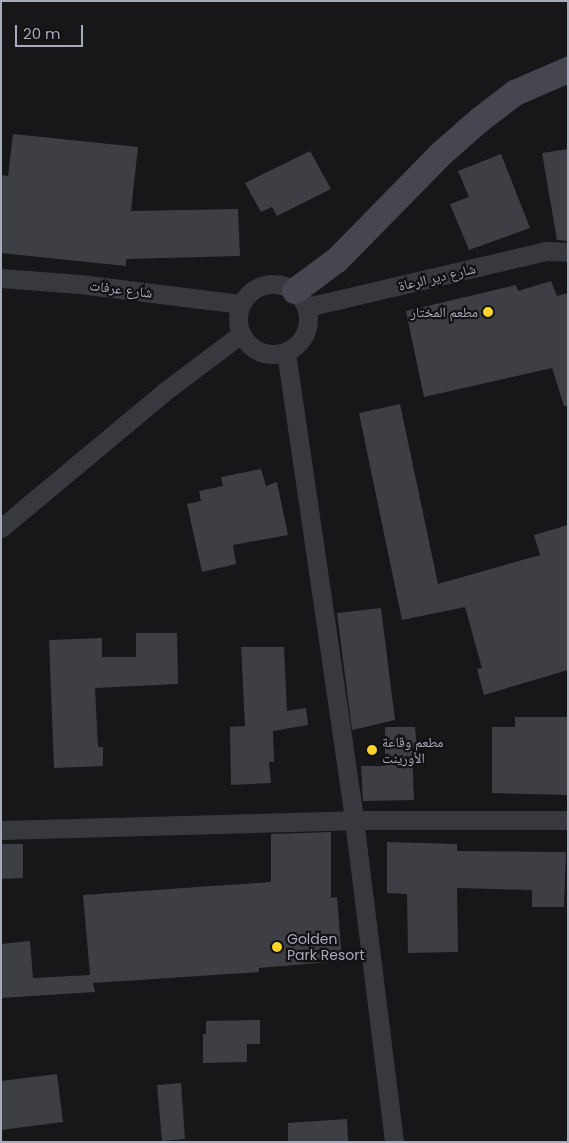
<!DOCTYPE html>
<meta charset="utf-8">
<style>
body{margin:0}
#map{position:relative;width:569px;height:1143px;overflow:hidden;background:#171719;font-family:Poppins,"Noto Naskh Arabic",sans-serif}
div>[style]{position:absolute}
.building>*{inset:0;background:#3e3f44}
.street>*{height:19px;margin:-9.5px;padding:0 9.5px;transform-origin:9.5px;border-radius:9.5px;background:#38383f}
.street>.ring{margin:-9.5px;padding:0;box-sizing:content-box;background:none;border:19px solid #38383f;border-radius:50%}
.secondary>*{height:26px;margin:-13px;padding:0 13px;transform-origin:13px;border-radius:13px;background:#45464f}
.dots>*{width:14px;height:14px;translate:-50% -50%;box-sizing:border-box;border:2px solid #121214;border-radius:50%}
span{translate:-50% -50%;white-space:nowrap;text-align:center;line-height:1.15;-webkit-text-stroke:4.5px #121214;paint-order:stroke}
.street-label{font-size:14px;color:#a8abba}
.poi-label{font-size:14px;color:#a8abba}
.right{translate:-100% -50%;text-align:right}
.left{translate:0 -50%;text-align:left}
.frame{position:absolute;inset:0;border:2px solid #a8abba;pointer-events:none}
.scale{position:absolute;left:15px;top:25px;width:68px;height:22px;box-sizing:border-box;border:2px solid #a8abba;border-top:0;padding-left:6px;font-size:15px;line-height:18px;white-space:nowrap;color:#a8abba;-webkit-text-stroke:4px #121214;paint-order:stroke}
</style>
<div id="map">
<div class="building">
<i style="clip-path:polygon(13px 134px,138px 147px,131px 211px,238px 209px,240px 256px,126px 259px,126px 266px,1px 253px,1px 175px,8px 176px)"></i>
<i style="clip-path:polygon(568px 149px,568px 241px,557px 240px,542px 153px)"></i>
<i style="clip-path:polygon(310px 151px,331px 189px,277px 216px,272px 207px,261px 212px,245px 183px)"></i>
<i style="clip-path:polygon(501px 154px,530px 228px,469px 250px,450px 204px,469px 197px,458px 171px)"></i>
<i style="clip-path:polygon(551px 281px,557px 296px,568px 293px,568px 406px,564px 406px,552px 368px,424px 397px,406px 311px,516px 285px,518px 291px)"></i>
<i style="clip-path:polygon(400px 404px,438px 584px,540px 555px,534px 535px,568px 525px,568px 670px,484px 695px,477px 669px,482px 668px,465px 607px,402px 620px,359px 413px)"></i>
<i style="clip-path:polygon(261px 469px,266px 486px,277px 482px,288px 535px,233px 545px,236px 564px,202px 572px,187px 504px,201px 501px,199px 491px,223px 486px,221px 477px)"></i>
<i style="clip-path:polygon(381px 608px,395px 720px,352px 730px,337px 613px)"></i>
<i style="clip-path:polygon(136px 633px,177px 633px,178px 684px,95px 688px,98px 747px,103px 747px,103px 766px,54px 768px,49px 640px,102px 638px,102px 657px,136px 657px)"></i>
<i style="clip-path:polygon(241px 647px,284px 647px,287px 711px,306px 708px,308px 725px,273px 731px,274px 762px,269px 762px,271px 783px,231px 785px,230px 727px,245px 726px)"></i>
<i style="clip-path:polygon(515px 717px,568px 717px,568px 795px,492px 793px,492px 727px,515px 727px)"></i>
<i style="clip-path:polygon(385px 727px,415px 727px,417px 747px,412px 748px,414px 800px,363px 801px,361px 766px,385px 766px)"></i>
<i style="clip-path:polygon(331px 832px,331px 898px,337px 897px,342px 961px,259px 968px,259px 972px,93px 983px,95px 992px,1px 998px,1px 944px,30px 941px,33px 978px,90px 975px,83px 895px,271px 882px,271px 834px)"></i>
<i style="clip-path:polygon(387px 842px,457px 844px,457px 851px,566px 852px,564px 907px,532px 907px,532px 890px,457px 888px,458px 952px,408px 953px,407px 894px,387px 893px)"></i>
<i style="clip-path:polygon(1px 844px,23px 844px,23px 878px,1px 879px)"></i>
<i style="clip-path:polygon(260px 1020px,260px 1044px,247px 1044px,247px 1062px,203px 1063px,203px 1034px,206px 1034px,206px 1021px)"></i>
<i style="clip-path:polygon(57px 1074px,63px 1122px,1px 1130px,1px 1081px)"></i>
<i style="clip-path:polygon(181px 1083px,185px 1139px,162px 1141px,157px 1085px)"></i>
<i style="clip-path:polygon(347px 1119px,348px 1142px,288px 1142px,288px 1123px)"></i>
</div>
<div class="street">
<i style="left:1px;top:278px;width:79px;rotate:4.3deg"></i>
<i style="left:80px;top:284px;width:162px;rotate:7.1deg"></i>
<i class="ring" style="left:238px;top:284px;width:51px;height:51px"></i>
<i style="left:307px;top:307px;width:244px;rotate:-13.2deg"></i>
<i style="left:545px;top:251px;width:23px;rotate:2deg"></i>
<i style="left:286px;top:352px;width:473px;rotate:81.7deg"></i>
<i style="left:354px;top:820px;width:324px;rotate:82.9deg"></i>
<i style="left:1px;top:528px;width:212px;rotate:-39.8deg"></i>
<i style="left:164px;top:392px;width:96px;rotate:-37deg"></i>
<i style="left:1px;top:830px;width:353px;rotate:-1.6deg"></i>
<i style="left:354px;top:820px;width:214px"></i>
</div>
<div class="secondary">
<i style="left:295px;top:291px;width:52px;rotate:-36.4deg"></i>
<i style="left:337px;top:260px;width:148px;rotate:-45.5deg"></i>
<i style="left:441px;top:154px;width:53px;rotate:-41.2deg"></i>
<i style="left:481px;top:119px;width:43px;rotate:-37.4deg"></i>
<i style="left:515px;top:93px;width:58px;rotate:-23.5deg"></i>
</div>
<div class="dots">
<i style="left:488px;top:312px;background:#ffd429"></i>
<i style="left:372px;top:750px;background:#ffd429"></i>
<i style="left:277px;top:947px;background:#ffd429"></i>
</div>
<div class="street-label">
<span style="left:437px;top:277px;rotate:-13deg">شارع دير الرعاة</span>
<span style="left:121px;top:289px;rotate:7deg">شارع عرفات</span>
</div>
<div class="poi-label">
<span class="right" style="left:478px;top:312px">مطعم المختار</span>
<span class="left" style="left:382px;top:750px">مطعم وقاعة<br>الأورينت</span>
<span class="left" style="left:287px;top:947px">Golden<br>Park Resort</span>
</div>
<div class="frame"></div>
<div class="scale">20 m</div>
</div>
